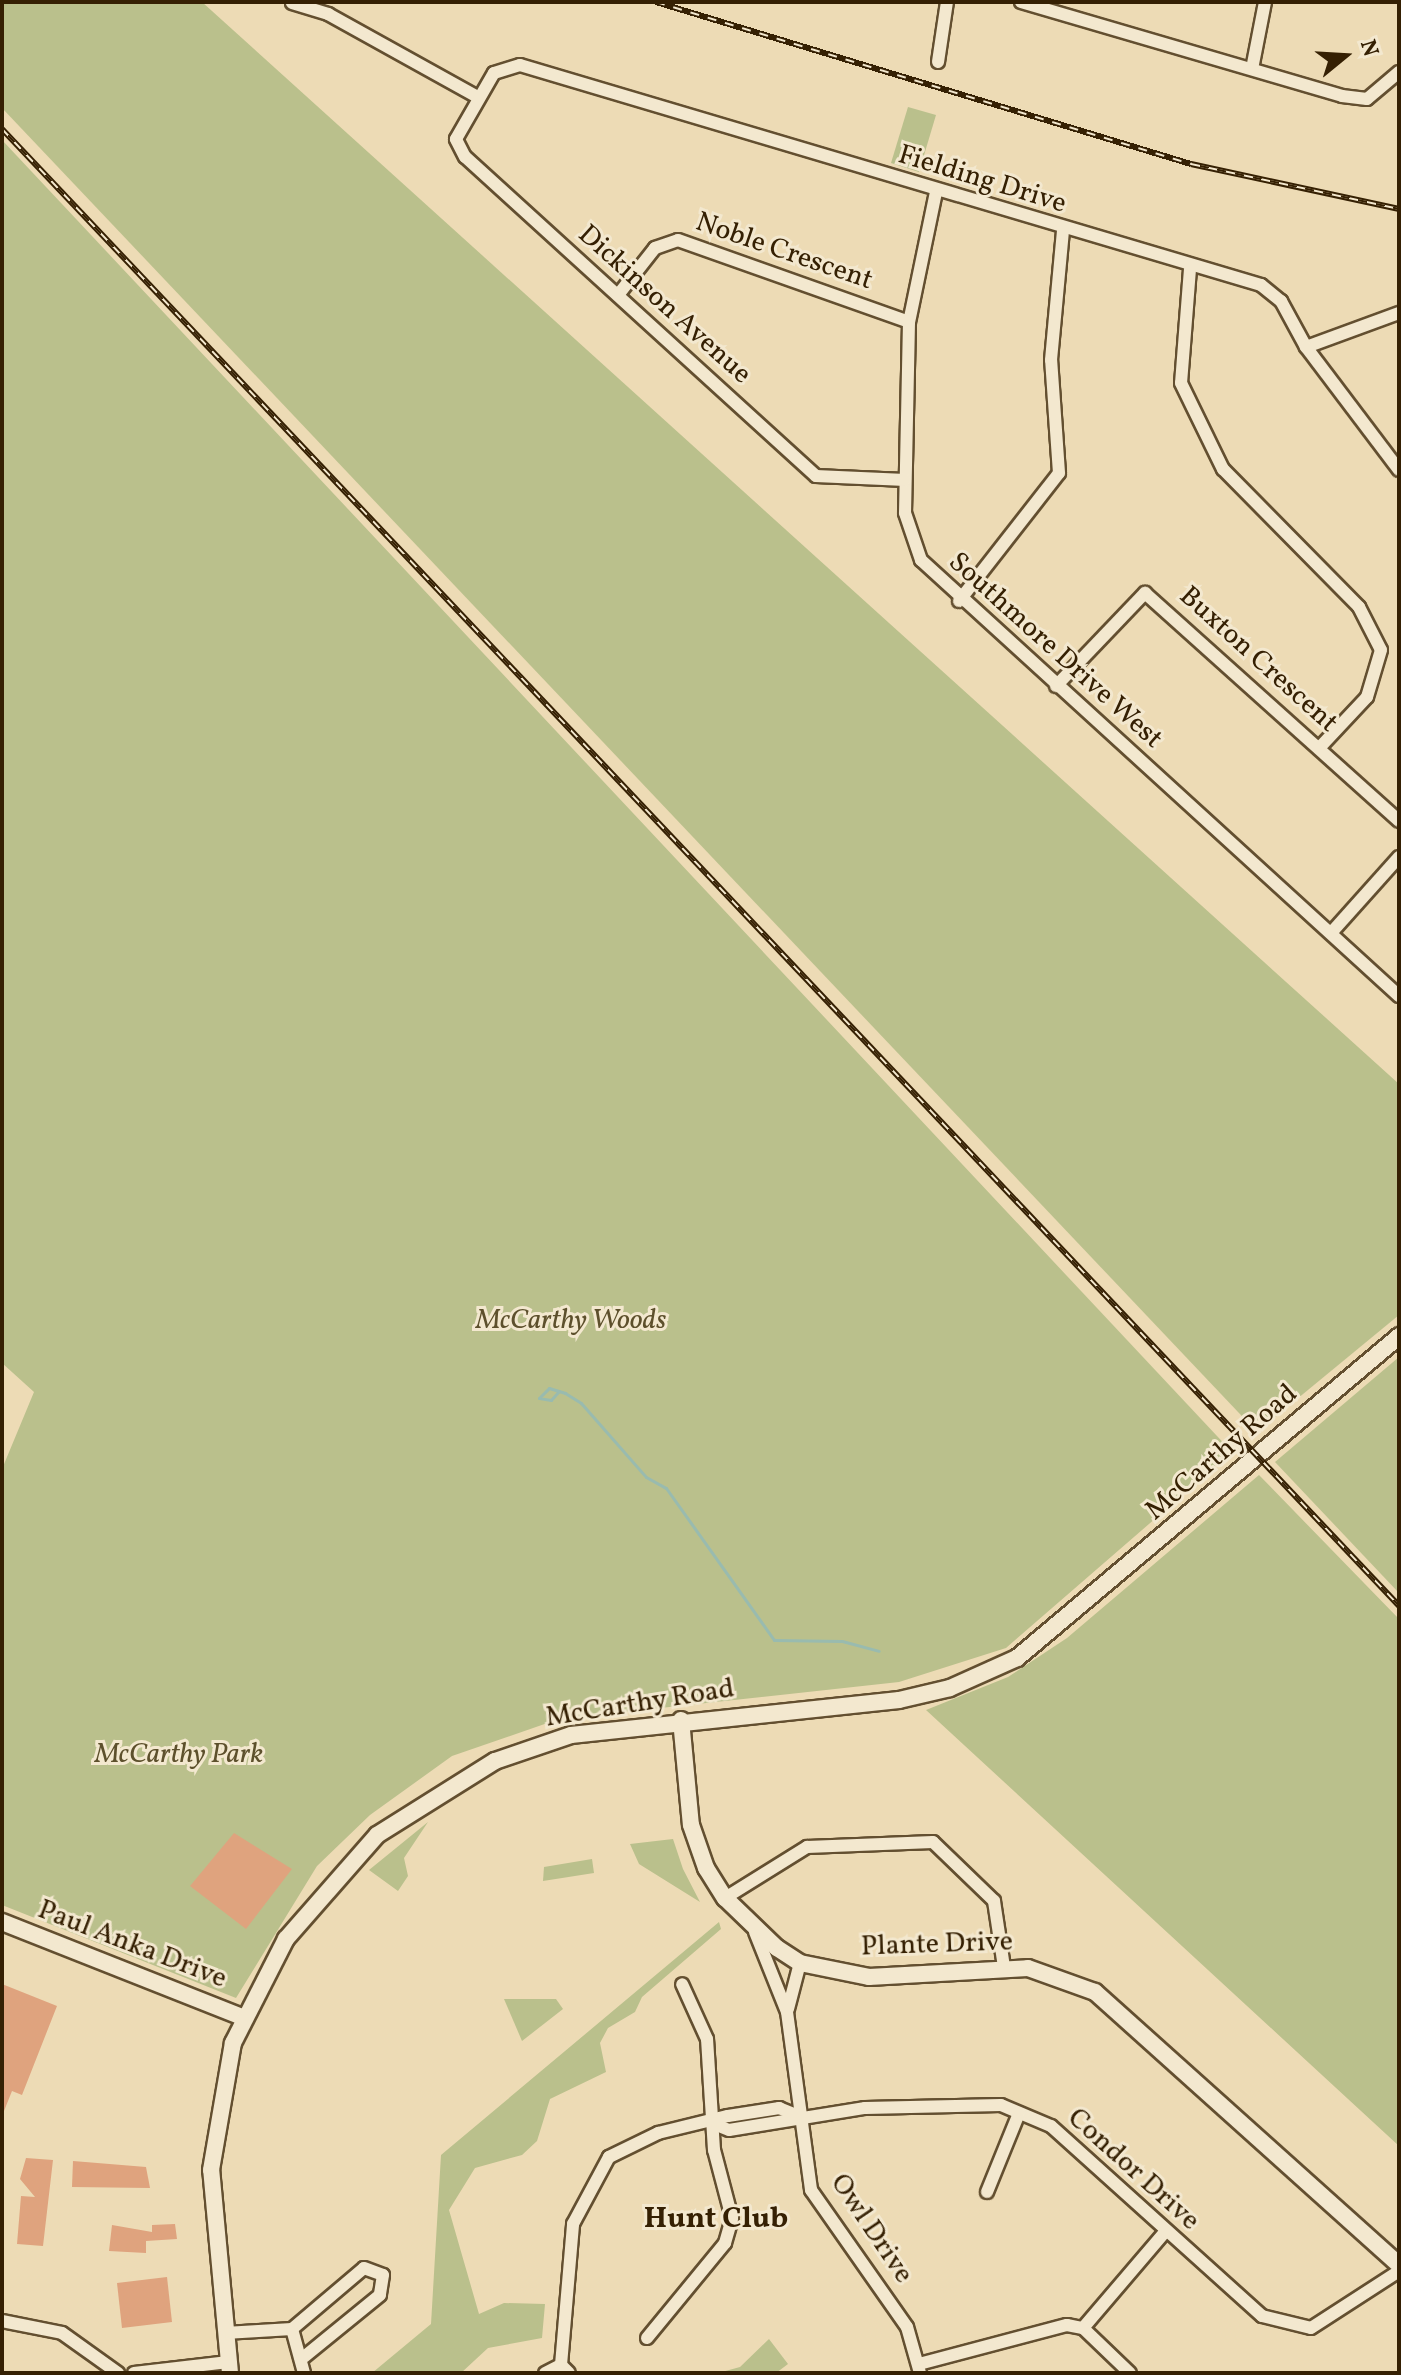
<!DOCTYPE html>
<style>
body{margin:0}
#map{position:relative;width:1401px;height:2375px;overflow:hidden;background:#eddbb5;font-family:Vollkorn,serif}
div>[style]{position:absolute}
.green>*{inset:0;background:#bac08c}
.stream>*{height:3px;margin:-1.5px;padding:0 1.5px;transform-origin:1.5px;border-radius:1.5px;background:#99bbaf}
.building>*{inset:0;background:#dfa37e}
.roads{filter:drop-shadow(2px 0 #634f30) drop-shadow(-2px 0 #634f30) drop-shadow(0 2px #634f30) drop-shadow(0 -2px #634f30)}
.minor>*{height:12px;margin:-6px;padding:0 6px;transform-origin:6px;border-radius:6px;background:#f3e8cf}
.tertiary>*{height:16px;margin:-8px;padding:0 8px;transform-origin:8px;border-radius:8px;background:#f3e8cf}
.rail>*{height:6px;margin-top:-3px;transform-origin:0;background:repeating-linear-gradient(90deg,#f3e8cf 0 9px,#352003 0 18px);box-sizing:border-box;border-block:2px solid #352003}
span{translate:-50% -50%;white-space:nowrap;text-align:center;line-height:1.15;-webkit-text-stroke:6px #f3e8cf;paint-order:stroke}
.street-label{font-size:28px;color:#352003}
.park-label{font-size:28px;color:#5d502c;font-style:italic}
.neighbourhood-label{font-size:30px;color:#352003;font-weight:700}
.frame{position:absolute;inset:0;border:4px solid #352003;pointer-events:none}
.north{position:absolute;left:1305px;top:16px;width:80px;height:80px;-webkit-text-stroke:6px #f3e8cf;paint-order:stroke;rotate:72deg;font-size:22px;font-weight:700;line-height:32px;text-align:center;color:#352003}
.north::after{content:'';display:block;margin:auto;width:28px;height:36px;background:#352003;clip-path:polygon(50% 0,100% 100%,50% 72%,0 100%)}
</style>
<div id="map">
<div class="green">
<i style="clip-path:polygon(2px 2px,202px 2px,1399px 1084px,1399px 1315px,1257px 1432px,2px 108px)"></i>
<i style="clip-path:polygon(908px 107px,936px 115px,919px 172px,891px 163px)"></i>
<i style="clip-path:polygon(2px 140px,1232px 1452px,1006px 1648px,899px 1682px,559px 1719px,452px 1756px,370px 1815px,317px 1866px,236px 1998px,2px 1905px,2px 1469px,34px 1392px,2px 1363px)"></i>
<i style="clip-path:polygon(1399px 1357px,1399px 1593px,1275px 1462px)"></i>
<i style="clip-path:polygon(1259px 1475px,1399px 1619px,1399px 2146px,926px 1710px,1008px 1677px,1067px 1638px)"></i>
<i style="clip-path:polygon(428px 1822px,404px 1858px,408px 1876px,398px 1891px,369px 1870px)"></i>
<i style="clip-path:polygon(673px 1839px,683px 1869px,700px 1902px,639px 1864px,630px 1844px)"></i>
<i style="clip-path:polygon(592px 1859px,594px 1873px,543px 1881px,544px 1867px)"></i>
<i style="clip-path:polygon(719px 1922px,721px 1929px,642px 1997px,635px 2012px,608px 2028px,600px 2043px,606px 2072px,550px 2099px,537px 2141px,522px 2155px,475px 2168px,449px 2210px,479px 2314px,504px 2303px,545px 2304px,542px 2338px,488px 2348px,461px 2373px,372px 2373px,431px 2324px,441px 2155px)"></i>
<i style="clip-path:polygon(504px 1999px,556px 1999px,563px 2009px,522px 2041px)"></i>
<i style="clip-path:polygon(769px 2339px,788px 2364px,776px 2373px,718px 2373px,740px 2367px)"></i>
</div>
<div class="stream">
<i style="left:559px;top:1391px;width:12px;rotate:132deg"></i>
<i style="left:551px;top:1400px;width:12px;rotate:-171deg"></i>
<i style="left:539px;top:1398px;width:14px;rotate:-45deg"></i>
<i style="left:549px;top:1388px;width:17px;rotate:17deg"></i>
<i style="left:565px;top:1393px;width:19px;rotate:32deg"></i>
<i style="left:581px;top:1403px;width:98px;rotate:48.7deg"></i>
<i style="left:646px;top:1477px;width:23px;rotate:29deg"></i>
<i style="left:666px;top:1488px;width:186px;rotate:54.6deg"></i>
<i style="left:774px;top:1640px;width:68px;rotate:0.8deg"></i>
<i style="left:842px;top:1641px;width:38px;rotate:15deg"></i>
</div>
<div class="building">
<i style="clip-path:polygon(234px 1833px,292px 1869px,246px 1929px,190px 1886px)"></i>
<i style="clip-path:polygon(2px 1984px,57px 2006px,22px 2095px,12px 2091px,2px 2116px)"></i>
<i style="clip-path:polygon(26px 2158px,53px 2160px,43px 2246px,17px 2244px,21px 2196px,35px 2197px,20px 2179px)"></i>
<i style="clip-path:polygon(73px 2161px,146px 2167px,150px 2188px,72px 2187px)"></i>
<i style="clip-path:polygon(175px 2224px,177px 2239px,146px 2241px,146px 2253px,109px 2251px,112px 2225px,152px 2232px,152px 2225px)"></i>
<i style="clip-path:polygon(167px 2277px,172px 2322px,122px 2328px,117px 2283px)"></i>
</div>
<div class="roads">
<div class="minor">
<i style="left:1021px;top:2px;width:334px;rotate:16.3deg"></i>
<i style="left:1342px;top:96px;width:25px;rotate:7deg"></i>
<i style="left:1367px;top:99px;width:42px;rotate:-40.2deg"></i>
<i style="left:292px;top:3px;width:38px;rotate:17deg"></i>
<i style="left:328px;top:14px;width:169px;rotate:29deg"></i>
<i style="left:938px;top:62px;width:61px;rotate:-81.5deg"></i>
<i style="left:1252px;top:69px;width:68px;rotate:-79deg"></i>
<i style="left:936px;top:192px;width:133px;rotate:101.7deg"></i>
<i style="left:909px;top:322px;width:191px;rotate:91.2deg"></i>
<i style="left:905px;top:513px;width:50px;rotate:71.2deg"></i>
<i style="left:921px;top:560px;width:647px;rotate:42.37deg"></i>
<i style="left:1190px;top:269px;width:114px;rotate:94.5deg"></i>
<i style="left:1181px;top:383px;width:96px;rotate:64deg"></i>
<i style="left:1223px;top:469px;width:194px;rotate:45.4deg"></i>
<i style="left:1359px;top:607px;width:48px;rotate:62.9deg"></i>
<i style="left:1381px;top:650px;width:49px;rotate:106.6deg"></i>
<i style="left:1367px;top:697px;width:69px;rotate:133.2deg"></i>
<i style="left:618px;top:295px;width:60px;rotate:-51.8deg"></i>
<i style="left:655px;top:248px;width:24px;rotate:-19deg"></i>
<i style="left:678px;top:240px;width:245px;rotate:19.5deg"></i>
<i style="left:1306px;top:347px;width:99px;rotate:-20.1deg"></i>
<i style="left:905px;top:480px;width:89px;rotate:-177.4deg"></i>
<i style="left:816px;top:476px;width:474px;rotate:-137.7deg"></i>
<i style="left:465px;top:157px;width:20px;rotate:-117deg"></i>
<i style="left:456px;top:139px;width:76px;rotate:-60.1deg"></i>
<i style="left:494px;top:73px;width:27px;rotate:-17deg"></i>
<i style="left:520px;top:65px;width:773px;rotate:16.54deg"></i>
<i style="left:1261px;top:285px;width:26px;rotate:39deg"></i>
<i style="left:1281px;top:301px;width:52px;rotate:61.5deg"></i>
<i style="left:1306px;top:347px;width:154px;rotate:52.9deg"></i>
<i style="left:959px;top:601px;width:162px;rotate:-52deg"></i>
<i style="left:1059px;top:473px;width:113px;rotate:-94deg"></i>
<i style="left:1051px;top:360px;width:130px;rotate:-84.7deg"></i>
<i style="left:1056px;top:686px;width:129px;rotate:-46.3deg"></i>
<i style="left:1145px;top:593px;width:341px;rotate:41.9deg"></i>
<i style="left:1331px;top:933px;width:102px;rotate:-48.2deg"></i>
<i style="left:725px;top:1898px;width:97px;rotate:-31.9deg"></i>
<i style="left:807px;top:1847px;width:126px;rotate:-2.3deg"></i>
<i style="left:933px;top:1842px;width:85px;rotate:44deg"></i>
<i style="left:994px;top:1901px;width:67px;rotate:81.4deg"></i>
<i style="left:755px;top:1932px;width:86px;rotate:68.2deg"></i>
<i style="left:787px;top:2012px;width:180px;rotate:82.3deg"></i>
<i style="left:811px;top:2190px;width:167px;rotate:55deg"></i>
<i style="left:907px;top:2327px;width:48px;rotate:74.2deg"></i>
<i style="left:788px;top:2009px;width:48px;rotate:-75.4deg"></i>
<i style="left:714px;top:2124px;width:16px;rotate:22deg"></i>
<i style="left:729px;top:2130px;width:138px;rotate:-9.2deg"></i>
<i style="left:865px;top:2108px;width:136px;rotate:-1.3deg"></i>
<i style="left:1001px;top:2105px;width:54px;rotate:22.8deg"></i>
<i style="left:1051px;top:2126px;width:284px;rotate:42deg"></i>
<i style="left:1262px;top:2316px;width:50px;rotate:13.8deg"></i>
<i style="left:1311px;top:2328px;width:105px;rotate:-32.9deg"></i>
<i style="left:987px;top:2192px;width:85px;rotate:-67.9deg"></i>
<i style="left:2px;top:2321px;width:61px;rotate:11.3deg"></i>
<i style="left:62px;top:2333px;width:69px;rotate:35.5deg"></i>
<i style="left:1083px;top:2328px;width:126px;rotate:-49.5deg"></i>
<i style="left:292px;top:2329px;width:46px;rotate:74.7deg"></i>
<i style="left:225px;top:2333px;width:67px;rotate:-3.4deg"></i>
<i style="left:292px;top:2329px;width:94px;rotate:-40.3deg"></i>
<i style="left:364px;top:2268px;width:20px;rotate:20deg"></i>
<i style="left:383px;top:2275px;width:20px;rotate:99deg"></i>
<i style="left:380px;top:2295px;width:98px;rotate:140.8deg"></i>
<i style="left:647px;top:2338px;width:123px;rotate:-50.6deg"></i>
<i style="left:725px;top:2243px;width:26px;rotate:-74deg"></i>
<i style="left:732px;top:2218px;width:70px;rotate:-104.8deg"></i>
<i style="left:714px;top:2150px;width:111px;rotate:-93.6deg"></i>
<i style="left:707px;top:2039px;width:60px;rotate:-114.4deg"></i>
<i style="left:919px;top:2364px;width:153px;rotate:-14.8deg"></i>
<i style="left:1067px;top:2325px;width:16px;rotate:11deg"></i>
<i style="left:1083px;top:2328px;width:65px;rotate:43.8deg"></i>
<i style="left:561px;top:2365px;width:142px;rotate:-85.1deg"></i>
<i style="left:573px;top:2224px;width:76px;rotate:-61.8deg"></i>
<i style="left:609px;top:2157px;width:55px;rotate:-26.1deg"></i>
<i style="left:658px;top:2133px;width:72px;rotate:-13.7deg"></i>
<i style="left:728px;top:2116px;width:52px;rotate:-8.9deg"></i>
<i style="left:779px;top:2108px;width:18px;rotate:22deg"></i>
<i style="left:134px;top:2373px;width:95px;rotate:-6.7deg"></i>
<i style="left:545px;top:2373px;width:18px;rotate:-27deg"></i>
<i style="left:561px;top:2365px;width:11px;rotate:45deg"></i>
</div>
<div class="tertiary">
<i style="left:681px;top:1720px;width:105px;rotate:84.6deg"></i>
<i style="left:691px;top:1825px;width:46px;rotate:70.8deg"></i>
<i style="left:706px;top:1868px;width:36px;rotate:58deg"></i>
<i style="left:725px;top:1898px;width:72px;rotate:43.9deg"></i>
<i style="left:777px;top:1948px;width:27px;rotate:33deg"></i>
<i style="left:800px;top:1963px;width:70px;rotate:11.5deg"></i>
<i style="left:869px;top:1977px;width:159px;rotate:-3.2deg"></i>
<i style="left:1028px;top:1968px;width:71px;rotate:19.7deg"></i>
<i style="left:1095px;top:1992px;width:409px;rotate:41.9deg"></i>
<i style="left:2px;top:1922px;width:258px;rotate:21.6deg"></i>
<i style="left:230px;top:2373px;width:204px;rotate:-95.3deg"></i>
<i style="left:211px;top:2170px;width:129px;rotate:-80.2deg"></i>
<i style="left:233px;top:2043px;width:117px;rotate:-63deg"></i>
<i style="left:286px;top:1939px;width:138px;rotate:-48.8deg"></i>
<i style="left:377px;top:1835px;width:139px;rotate:-32.1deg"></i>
<i style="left:495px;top:1761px;width:80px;rotate:-18.9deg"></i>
<i style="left:571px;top:1735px;width:330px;rotate:-6.1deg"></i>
<i style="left:899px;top:1700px;width:52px;rotate:-13.2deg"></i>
<i style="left:950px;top:1688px;width:73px;rotate:-24.1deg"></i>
<i style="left:1017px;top:1658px;width:500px;rotate:-40.1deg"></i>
</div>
</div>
<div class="rail">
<i style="left:656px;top:2px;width:559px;rotate:16.85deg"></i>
<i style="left:1191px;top:164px;width:213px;rotate:12.2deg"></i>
<i style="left:2px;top:129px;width:2033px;rotate:46.59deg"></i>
</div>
<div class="street-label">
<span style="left:982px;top:180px;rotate:17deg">Fielding Drive</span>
<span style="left:784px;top:252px;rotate:19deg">Noble Crescent</span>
<span style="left:664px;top:305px;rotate:42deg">Dickinson Avenue</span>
<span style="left:1055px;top:651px;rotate:42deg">Southmore Drive West</span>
<span style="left:1258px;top:660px;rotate:42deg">Buxton Crescent</span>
<span style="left:1222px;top:1453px;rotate:-41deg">McCarthy Road</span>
<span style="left:640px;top:1704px;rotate:-9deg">McCarthy Road</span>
<span style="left:132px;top:1945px;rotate:21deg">Paul Anka Drive</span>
<span style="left:937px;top:1945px;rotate:-2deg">Plante Drive</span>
<span style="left:1133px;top:2170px;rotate:42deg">Condor Drive</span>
<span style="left:871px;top:2229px;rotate:56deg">Owl Drive</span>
</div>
<div class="park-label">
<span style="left:571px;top:1321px">McCarthy Woods</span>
<span style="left:179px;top:1755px">McCarthy Park</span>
</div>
<div class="neighbourhood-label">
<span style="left:716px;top:2219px">Hunt Club</span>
</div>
<div class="frame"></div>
<div class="north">N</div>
</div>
